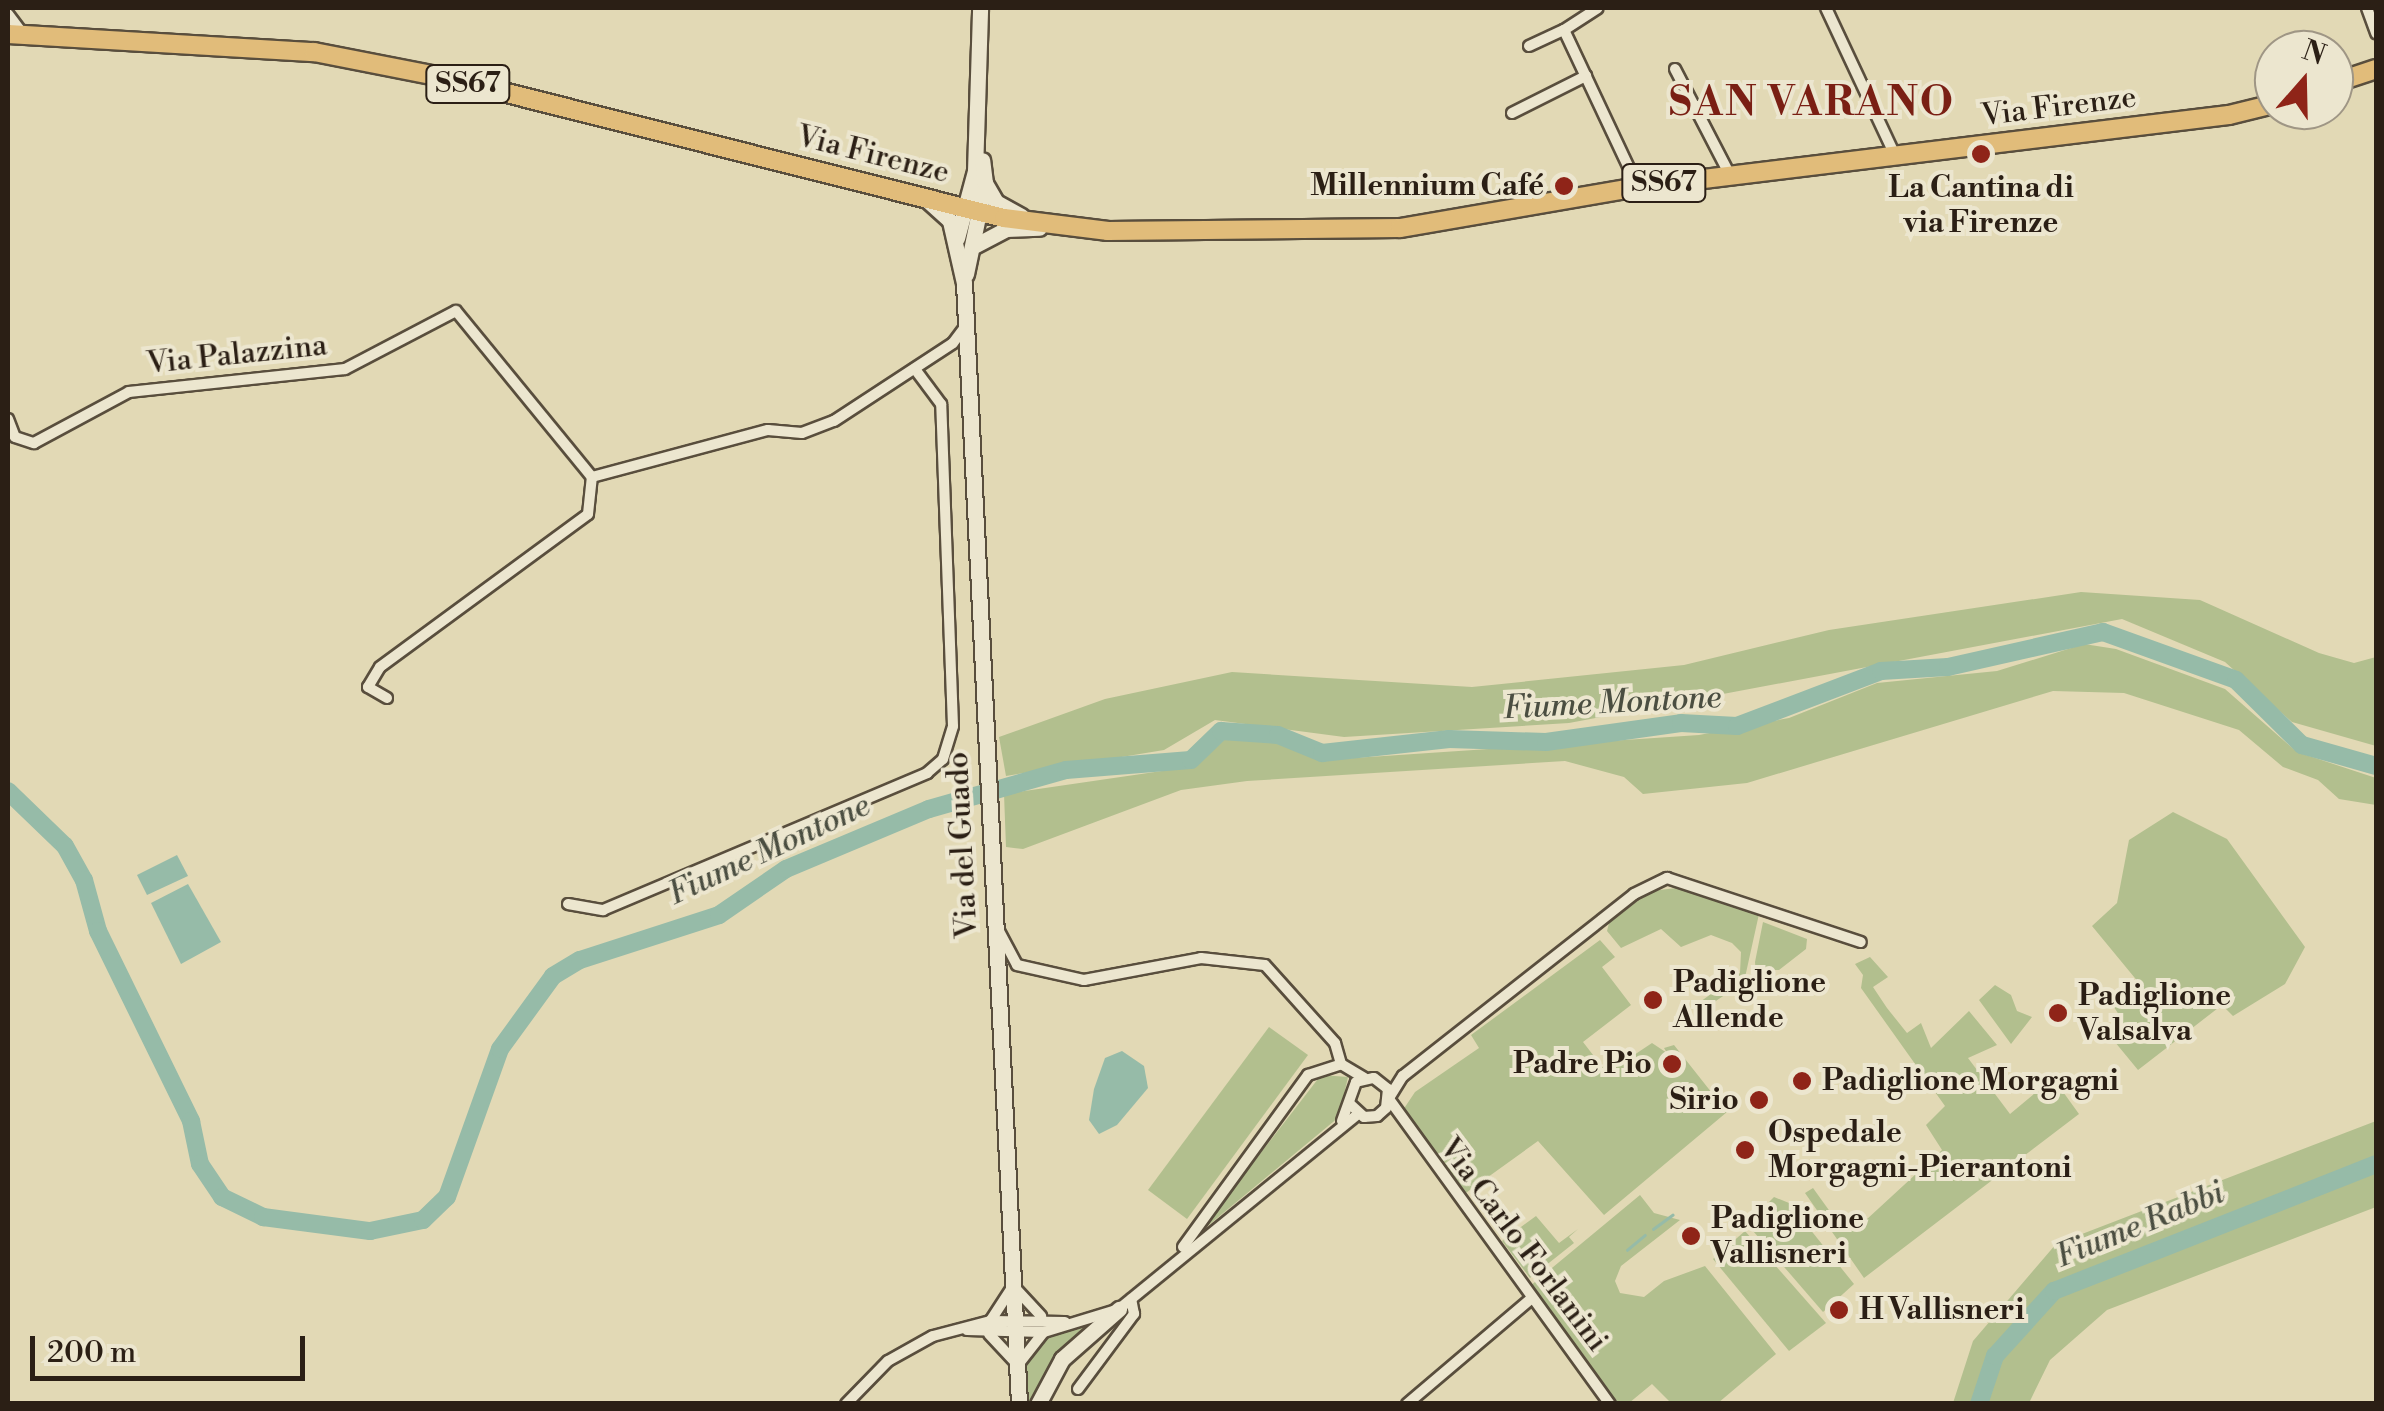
<!DOCTYPE html>
<meta charset="utf-8">
<style>
body{margin:0}
#map{position:relative;width:2384px;height:1411px;overflow:hidden;background:#e2d9b5;font-family:"Libre Bodoni",serif}
div>[style]{position:absolute}
.green>*{inset:0;background:#b2bf8e}
.water>*{inset:0;background:#96bba8}
.stream>*{height:2.5px;margin:-1.25px;padding:0 1.25px;transform-origin:1.25px;border-radius:1.25px;background:#96bba8}
.river>*{height:18px;margin:-9px;padding:0 9px;transform-origin:9px;border-radius:9px;background:#96bba8}
.roads{filter:drop-shadow(2px 0 #594e3d) drop-shadow(-2px 0 #594e3d) drop-shadow(0 2px #594e3d) drop-shadow(0 -2px #594e3d)}
.street>*{height:10px;margin:-5px;padding:0 5px;transform-origin:5px;border-radius:5px;background:#ece6cf}
.secondary>*{height:15px;margin:-7.5px;padding:0 7.5px;transform-origin:7.5px;border-radius:7.5px;background:#ece6cf}
.primary>*{height:18px;margin:-9px;padding:0 9px;transform-origin:9px;border-radius:9px;background:#e1bc7a}
.dots>*{width:28px;height:28px;translate:-50% -50%;box-sizing:border-box;border:5px solid #ece6cf;border-radius:50%}
span{translate:-50% -50%;white-space:nowrap;text-align:center;line-height:1.15;-webkit-text-stroke:8px #ece6cf;paint-order:stroke}
.shield-label span{padding:2px 8px;background:#ece6cf;border:2px solid;border-radius:8px;-webkit-text-stroke-width:0}
.shield-label{font-size:28px;color:#2b1f15;font-weight:700}
.street-label{font-size:30px;color:#2b1f15}
.poi-label{font-size:30px;color:#2b1f15;font-weight:700}
.right{translate:-100% -50%;text-align:right}
.left{translate:0 -50%;text-align:left}
.water-label{font-size:32px;color:#4b4e41;font-style:italic}
.district-label{font-size:40px;color:#7a1f14;font-weight:700;letter-spacing:2.5px}
.frame{position:absolute;inset:0;border:10px solid #2b1f15;pointer-events:none}
.north{position:absolute;left:2254px;top:30px;width:100px;height:100px;box-sizing:border-box;background:#ece6cf;border:2px solid #9f9685;border-radius:50%;rotate:20deg;font-size:28px;font-weight:700;line-height:40px;text-align:center;color:#2b1f15}
.north::after{content:'';display:block;margin:auto;width:35px;height:45px;background:#8f2418;clip-path:polygon(50% 0,100% 100%,50% 72%,0 100%)}
.scale{position:absolute;left:30px;top:1336px;width:275px;height:45px;box-sizing:border-box;border:5px solid #2b1f15;border-top:0;padding-left:12px;font-size:30px;line-height:35px;white-space:nowrap;color:#2b1f15;-webkit-text-stroke:8px #ece6cf;paint-order:stroke}
</style>
<div id="map">
<div class="green">
<i style="clip-path:polygon(2081px 592px,2200px 600px,2319px 653px,2354px 663px,2376px 657px,2376px 746px,2292px 722px,2225px 662px,2122px 619px,1569px 723px,1344px 737px,1215px 720px,1164px 750px,1006px 776px,999px 737px,1105px 699px,1232px 672px,1472px 687px,1684px 665px,1829px 630px)"></i>
<i style="clip-path:polygon(2084px 644px,2116px 649px,2225px 689px,2297px 752px,2376px 778px,2376px 805px,2339px 799px,2318px 780px,2283px 767px,2239px 730px,2124px 693px,2053px 691px,1747px 783px,1643px 794px,1624px 777px,1565px 761px,1247px 781px,1181px 790px,1023px 849px,1006px 847px,1004px 794px,1196px 766px,1225px 739px,1279px 743px,1324px 760px,1699px 735px,1789px 718px,1877px 683px,1997px 671px)"></i>
<i style="clip-path:polygon(2173px 812px,2227px 839px,2305px 947px,2285px 984px,2233px 1016px,2222px 1005px,2138px 1070px,2110px 1036px,2121px 1018px,2112px 1004px,2139px 983px,2092px 926px,2117px 903px,2129px 840px)"></i>
<i style="clip-path:polygon(1685px 887px,1759px 914px,1744px 982px,1698px 1013px,1693px 1007px,1740px 973px,1741px 952px,1732px 943px,1711px 935px,1681px 947px,1661px 929px,1621px 948px,1607px 931px,1609px 923px,1651px 891px)"></i>
<i style="clip-path:polygon(1763px 922px,1807px 939px,1806px 949px,1779px 970px,1765px 970px,1765px 980px,1756px 976px,1755px 962px)"></i>
<i style="clip-path:polygon(1600px 940px,1615px 957px,1602px 967px,1631px 1005px,1583px 1042px,1607px 1073px,1652px 1043px,1667px 1053px,1664px 1048px,1674px 1045px,1727px 1112px,1604px 1215px,1538px 1141px,1463px 1195px,1401px 1113px,1415px 1092px,1479px 1048px,1471px 1035px)"></i>
<i style="clip-path:polygon(1870px 957px,1888px 977px,1873px 987px,1887px 1008px,1907px 1033px,1921px 1023px,1931px 1048px,1969px 1011px,1997px 1045px,1968px 1058px,2010px 1114px,2053px 1078px,2079px 1114px,1864px 1278px,1805px 1193px,1813px 1188px,1836px 1220px,1846px 1212px,1856px 1225px,1866px 1220px,1942px 1150px,1926px 1125px,1945px 1106px,1861px 988px,1863px 975px,1855px 964px)"></i>
<i style="clip-path:polygon(1995px 985px,2011px 995px,2017px 1011px,2032px 1017px,2011px 1044px,1979px 1000px)"></i>
<i style="clip-path:polygon(1269px 1027px,1308px 1055px,1187px 1219px,1148px 1190px)"></i>
<i style="clip-path:polygon(1321px 1075px,1348px 1077px,1339px 1117px,1198px 1234px)"></i>
<i style="clip-path:polygon(2376px 1121px,2376px 1207px,2107px 1310px,2050px 1360px,2029px 1403px,1953px 1403px,1973px 1341px,2056px 1244px)"></i>
<i style="clip-path:polygon(1640px 1195px,1654px 1213px,1680px 1220px,1621px 1266px,1615px 1281px,1620px 1293px,1644px 1297px,1664px 1281px,1705px 1266px,1776px 1354px,1718px 1403px,1671px 1403px,1652px 1384px,1629px 1403px,1616px 1403px,1529px 1287px)"></i>
<i style="clip-path:polygon(1774px 1197px,1789px 1203px,1854px 1284px,1823px 1312px,1747px 1224px)"></i>
<i style="clip-path:polygon(1536px 1216px,1559px 1243px,1578px 1229px,1569px 1237px,1574px 1243px,1530px 1278px,1502px 1241px)"></i>
<i style="clip-path:polygon(1745px 1231px,1826px 1323px,1789px 1351px,1713px 1259px)"></i>
<i style="clip-path:polygon(1097px 1323px,1059px 1356px,1033px 1403px,1026px 1403px,1026px 1365px,1037px 1341px)"></i>
</div>
<div class="water">
<i style="clip-path:polygon(177px 855px,188px 876px,147px 895px,137px 875px)"></i>
<i style="clip-path:polygon(188px 884px,221px 942px,181px 964px,151px 903px)"></i>
<i style="clip-path:polygon(1122px 1051px,1144px 1066px,1148px 1088px,1117px 1125px,1099px 1134px,1089px 1120px,1094px 1089px,1105px 1058px)"></i>
</div>
<div class="stream">
<i style="left:1653px;top:1229px;width:24px;rotate:-36deg"></i>
<i style="left:1627px;top:1250px;width:23px;rotate:-40deg"></i>
</div>
<div class="river">
<i style="left:8px;top:791px;width:79px;rotate:44deg"></i>
<i style="left:65px;top:846px;width:39px;rotate:61deg"></i>
<i style="left:84px;top:880px;width:53px;rotate:74.6deg"></i>
<i style="left:98px;top:931px;width:212px;rotate:63.9deg"></i>
<i style="left:191px;top:1121px;width:44px;rotate:78.2deg"></i>
<i style="left:200px;top:1164px;width:40px;rotate:56deg"></i>
<i style="left:222px;top:1197px;width:46px;rotate:26deg"></i>
<i style="left:263px;top:1217px;width:108px;rotate:7.5deg"></i>
<i style="left:370px;top:1231px;width:54px;rotate:-11.7deg"></i>
<i style="left:423px;top:1220px;width:33px;rotate:-44deg"></i>
<i style="left:447px;top:1197px;width:157px;rotate:-70.3deg"></i>
<i style="left:500px;top:1049px;width:90px;rotate:-54deg"></i>
<i style="left:553px;top:976px;width:31px;rotate:-31deg"></i>
<i style="left:580px;top:960px;width:146px;rotate:-17.9deg"></i>
<i style="left:719px;top:915px;width:81px;rotate:-34.5deg"></i>
<i style="left:786px;top:869px;width:155px;rotate:-22.8deg"></i>
<i style="left:929px;top:809px;width:142px;rotate:-15.9deg"></i>
<i style="left:1066px;top:770px;width:125px;rotate:-4.6deg"></i>
<i style="left:1191px;top:760px;width:42px;rotate:-44deg"></i>
<i style="left:1221px;top:731px;width:57px;rotate:4deg"></i>
<i style="left:1278px;top:735px;width:48px;rotate:22.2deg"></i>
<i style="left:1322px;top:753px;width:128px;rotate:-6.3deg"></i>
<i style="left:1449px;top:739px;width:97px;rotate:1.8deg"></i>
<i style="left:1546px;top:742px;width:136px;rotate:-8deg"></i>
<i style="left:1681px;top:723px;width:56px;rotate:3.1deg"></i>
<i style="left:1737px;top:726px;width:154px;rotate:-20.9deg"></i>
<i style="left:1881px;top:671px;width:67px;rotate:-3.4deg"></i>
<i style="left:1948px;top:667px;width:159px;rotate:-12.7deg"></i>
<i style="left:2103px;top:632px;width:141px;rotate:19.8deg"></i>
<i style="left:2236px;top:680px;width:93px;rotate:44.6deg"></i>
<i style="left:2302px;top:745px;width:77px;rotate:15.8deg"></i>
<i style="left:1979px;top:1404px;width:51px;rotate:-71.6deg"></i>
<i style="left:1995px;top:1356px;width:88px;rotate:-47.8deg"></i>
<i style="left:2054px;top:1291px;width:346px;rotate:-21.5deg"></i>
</div>
<div class="roads">
<div class="street">
<i style="left:1826px;top:8px;width:160px;rotate:64.9deg"></i>
<i style="left:2367px;top:8px;width:27px;rotate:70deg"></i>
<i style="left:8px;top:14px;width:25px;rotate:53deg"></i>
<i style="left:1564px;top:30px;width:40px;rotate:-32.9deg"></i>
<i style="left:1529px;top:46px;width:38px;rotate:-25deg"></i>
<i style="left:1564px;top:30px;width:174px;rotate:64.8deg"></i>
<i style="left:1675px;top:69px;width:119px;rotate:62.6deg"></i>
<i style="left:1512px;top:113px;width:83px;rotate:-26.6deg"></i>
<i style="left:8px;top:419px;width:19px;rotate:69deg"></i>
<i style="left:15px;top:437px;width:20px;rotate:18deg"></i>
<i style="left:34px;top:443px;width:108px;rotate:-28.2deg"></i>
<i style="left:129px;top:392px;width:217px;rotate:-6.1deg"></i>
<i style="left:345px;top:369px;width:125px;rotate:-27.6deg"></i>
<i style="left:456px;top:311px;width:215px;rotate:50.7deg"></i>
<i style="left:592px;top:477px;width:182px;rotate:-15deg"></i>
<i style="left:768px;top:430px;width:34px;rotate:5deg"></i>
<i style="left:802px;top:433px;width:34px;rotate:-21deg"></i>
<i style="left:834px;top:421px;width:142px;rotate:-33.2deg"></i>
<i style="left:953px;top:343px;width:20px;rotate:-53deg"></i>
<i style="left:387px;top:698px;width:22px;rotate:-150deg"></i>
<i style="left:368px;top:687px;width:23px;rotate:-59deg"></i>
<i style="left:380px;top:667px;width:258px;rotate:-36.3deg"></i>
<i style="left:588px;top:514px;width:37px;rotate:-84deg"></i>
<i style="left:568px;top:904px;width:36px;rotate:10deg"></i>
<i style="left:603px;top:910px;width:352px;rotate:-22.9deg"></i>
<i style="left:927px;top:773px;width:21px;rotate:-41deg"></i>
<i style="left:943px;top:759px;width:34px;rotate:-73deg"></i>
<i style="left:953px;top:726px;width:322px;rotate:-92.1deg"></i>
<i style="left:941px;top:404px;width:44px;rotate:-126.6deg"></i>
<i style="left:999px;top:931px;width:38px;rotate:62deg"></i>
<i style="left:1017px;top:965px;width:69px;rotate:12.6deg"></i>
<i style="left:1084px;top:980px;width:119px;rotate:-10.6deg"></i>
<i style="left:1201px;top:958px;width:64px;rotate:6.2deg"></i>
<i style="left:1265px;top:965px;width:105px;rotate:48.1deg"></i>
<i style="left:1335px;top:1043px;width:22px;rotate:74deg"></i>
<i style="left:1389px;top:1098px;width:26px;rotate:-58deg"></i>
<i style="left:1403px;top:1076px;width:294px;rotate:-38.2deg"></i>
<i style="left:1634px;top:894px;width:37px;rotate:-26deg"></i>
<i style="left:1667px;top:878px;width:204px;rotate:18.3deg"></i>
<i style="left:1389px;top:1099px;width:377px;rotate:54.1deg"></i>
<i style="left:1342px;top:1121px;width:41px;rotate:-70.3deg"></i>
<i style="left:1356px;top:1082px;width:18px;rotate:-13deg"></i>
<i style="left:1374px;top:1078px;width:18px;rotate:38deg"></i>
<i style="left:1388px;top:1089px;width:19px;rotate:96deg"></i>
<i style="left:1386px;top:1108px;width:12px;rotate:138deg"></i>
<i style="left:1377px;top:1116px;width:13px;rotate:176deg"></i>
<i style="left:1364px;top:1117px;width:19px;rotate:-137deg"></i>
<i style="left:1183px;top:1247px;width:213px;rotate:-54deg"></i>
<i style="left:1308px;top:1075px;width:35px;rotate:-18deg"></i>
<i style="left:1341px;top:1064px;width:27px;rotate:31deg"></i>
<i style="left:1016px;top:1289px;width:37px;rotate:47deg"></i>
<i style="left:991px;top:1320px;width:37px;rotate:-57deg"></i>
<i style="left:967px;top:1330px;width:76px;rotate:1.5deg"></i>
<i style="left:989px;top:1334px;width:37px;rotate:47deg"></i>
<i style="left:1021px;top:1361px;width:37px;rotate:-52deg"></i>
<i style="left:1044px;top:1332px;width:78px;rotate:-17deg"></i>
<i style="left:1119px;top:1309px;width:308px;rotate:-39.2deg"></i>
<i style="left:1078px;top:1389px;width:94px;rotate:-53.3deg"></i>
<i style="left:1134px;top:1314px;width:15px;rotate:-101deg"></i>
<i style="left:846px;top:1404px;width:60px;rotate:-45.7deg"></i>
<i style="left:888px;top:1361px;width:51px;rotate:-29.1deg"></i>
<i style="left:933px;top:1336px;width:59px;rotate:-14.7deg"></i>
<i style="left:990px;top:1321px;width:75px;rotate:0.8deg"></i>
<i style="left:1407px;top:1404px;width:164px;rotate:-40.3deg"></i>
</div>
<div class="secondary">
<i style="left:985px;top:183px;width:22px;rotate:60deg"></i>
<i style="left:996px;top:202px;width:29px;rotate:29deg"></i>
<i style="left:927px;top:200px;width:31px;rotate:42deg"></i>
<i style="left:950px;top:221px;width:64px;rotate:77.3deg"></i>
<i style="left:964px;top:283px;width:1122px;rotate:87.19deg"></i>
<i style="left:957px;top:238px;width:69px;rotate:-75deg"></i>
<i style="left:975px;top:171px;width:163px;rotate:-88.2deg"></i>
<i style="left:976px;top:245px;width:34px;rotate:-28deg"></i>
<i style="left:1006px;top:229px;width:33px;rotate:-2deg"></i>
<i style="left:966px;top:274px;width:93px;rotate:-78.2deg"></i>
<i style="left:985px;top:183px;width:23px;rotate:-97deg"></i>
<i style="left:1038px;top:1404px;width:51px;rotate:-61.9deg"></i>
<i style="left:1062px;top:1359px;width:76px;rotate:-41.3deg"></i>
</div>
<div class="primary">
<i style="left:8px;top:34px;width:307px;rotate:3.4deg"></i>
<i style="left:314px;top:52px;width:140px;rotate:11.1deg"></i>
<i style="left:451px;top:79px;width:570px;rotate:14.11deg"></i>
<i style="left:1004px;top:218px;width:105px;rotate:7.1deg"></i>
<i style="left:1108px;top:231px;width:292px;rotate:-0.6deg"></i>
<i style="left:1400px;top:228px;width:242px;rotate:-9.8deg"></i>
<i style="left:1638px;top:187px;width:595px;rotate:-6.95deg"></i>
<i style="left:2229px;top:115px;width:46px;rotate:-13.7deg"></i>
<i style="left:2334px;top:83px;width:44px;rotate:-18.4deg"></i>
</div>
</div>
<div class="dots">
<i style="left:1981px;top:154px;background:#8f2418"></i>
<i style="left:1564px;top:186px;background:#8f2418"></i>
<i style="left:1653px;top:1000px;background:#8f2418"></i>
<i style="left:2058px;top:1013px;background:#8f2418"></i>
<i style="left:1672px;top:1064px;background:#8f2418"></i>
<i style="left:1802px;top:1081px;background:#8f2418"></i>
<i style="left:1759px;top:1100px;background:#8f2418"></i>
<i style="left:1745px;top:1150px;background:#8f2418"></i>
<i style="left:1691px;top:1236px;background:#8f2418"></i>
<i style="left:1839px;top:1310px;background:#8f2418"></i>
</div>
<div class="shield-label">
<span style="left:468px;top:84px">SS67</span>
<span style="left:1664px;top:183px">SS67</span>
</div>
<div class="street-label">
<span style="left:2059px;top:107px;rotate:-7deg">Via Firenze</span>
<span style="left:873px;top:155px;rotate:14deg">Via Firenze</span>
<span style="left:237px;top:355px;rotate:-6deg">Via Palazzina</span>
<span style="left:963px;top:845px;rotate:-93deg">Via del Guado</span>
<span style="left:1523px;top:1245px;rotate:53deg">Via Carlo Forlanini</span>
</div>
<div class="poi-label">
<span class="right" style="left:1544px;top:186px">Millennium Café</span>
<span style="left:1981px;top:205px">La Cantina di<br>via Firenze</span>
<span class="left" style="left:1673px;top:1000px">Padiglione<br>Allende</span>
<span class="left" style="left:2078px;top:1013px">Padiglione<br>Valsalva</span>
<span class="right" style="left:1652px;top:1064px">Padre Pio</span>
<span class="left" style="left:1822px;top:1081px">Padiglione Morgagni</span>
<span class="right" style="left:1739px;top:1100px">Sirio</span>
<span class="left" style="left:1768px;top:1150px">Ospedale<br>Morgagni-Pierantoni</span>
<span class="left" style="left:1711px;top:1236px">Padiglione<br>Vallisneri</span>
<span class="left" style="left:1859px;top:1310px">H Vallisneri</span>
</div>
<div class="water-label">
<span style="left:1612px;top:703px;rotate:-3deg">Fiume Montone</span>
<span style="left:769px;top:850px;rotate:-25deg">Fiume Montone</span>
<span style="left:2140px;top:1225px;rotate:-22deg">Fiume Rabbi</span>
</div>
<div class="district-label">
<span style="left:1812px;top:103px">SAN VARANO</span>
</div>
<div class="frame"></div>
<div class="north">N</div>
<div class="scale">200 m</div>
</div>
